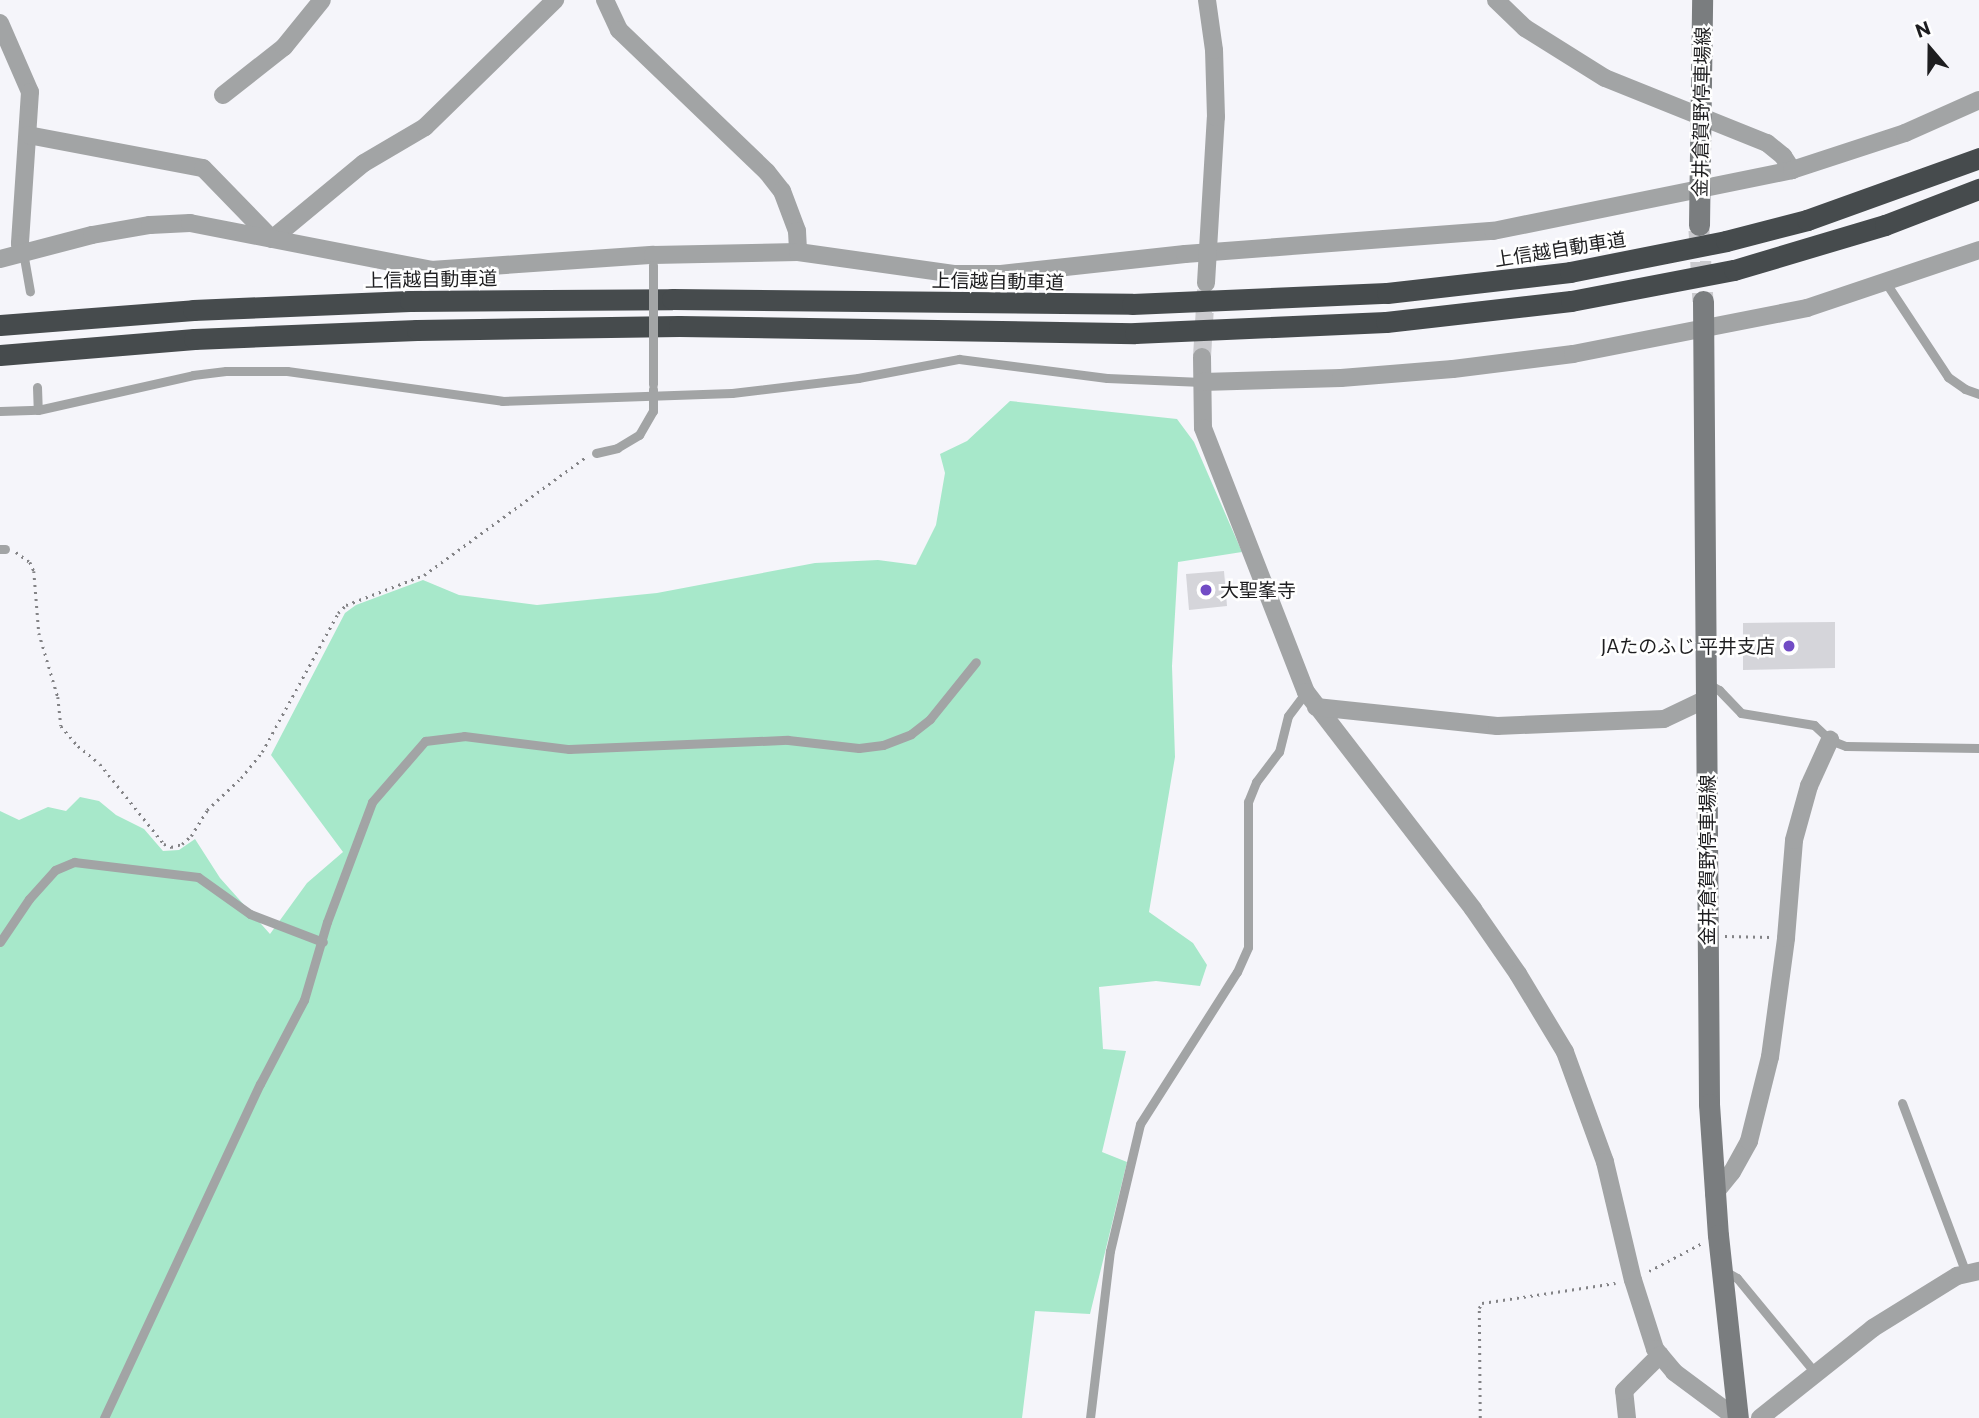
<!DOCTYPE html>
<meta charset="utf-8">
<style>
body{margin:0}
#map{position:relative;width:1979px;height:1418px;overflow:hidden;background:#f5f5fa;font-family:Commissioner,"Noto Sans JP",sans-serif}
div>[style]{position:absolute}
.green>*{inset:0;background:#a7e8ca}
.building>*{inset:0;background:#d5d5da}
.street-tunnel>*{height:18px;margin-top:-9px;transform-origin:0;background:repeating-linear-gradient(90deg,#cacace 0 18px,transparent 0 27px)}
.secondary-tunnel>*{height:21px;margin-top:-10.5px;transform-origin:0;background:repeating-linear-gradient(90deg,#cacace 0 21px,transparent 0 31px)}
.path>*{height:2.5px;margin-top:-1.25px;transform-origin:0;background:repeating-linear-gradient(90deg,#838386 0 2px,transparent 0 7px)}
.lane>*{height:9px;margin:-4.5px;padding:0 4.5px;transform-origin:4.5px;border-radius:4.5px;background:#a2a4a5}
.street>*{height:18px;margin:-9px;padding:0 9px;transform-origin:9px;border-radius:9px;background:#a2a4a5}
.secondary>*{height:21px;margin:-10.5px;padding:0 10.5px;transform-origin:10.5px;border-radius:10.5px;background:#7a7d7f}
.highway>*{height:21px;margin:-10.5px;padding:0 10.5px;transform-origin:10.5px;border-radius:10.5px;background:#464b4d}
.lane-bridge>*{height:9px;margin:-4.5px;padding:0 4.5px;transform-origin:4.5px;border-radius:4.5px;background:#a2a4a5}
.dots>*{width:19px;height:19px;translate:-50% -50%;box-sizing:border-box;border:4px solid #fff;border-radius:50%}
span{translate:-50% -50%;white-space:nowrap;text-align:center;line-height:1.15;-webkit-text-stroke:5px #fff;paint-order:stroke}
.street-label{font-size:19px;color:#1e1e20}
.poi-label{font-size:19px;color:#1e1e20}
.left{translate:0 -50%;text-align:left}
.right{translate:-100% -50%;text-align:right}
.north{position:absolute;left:1895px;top:14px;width:70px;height:70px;-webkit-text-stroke:5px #fff;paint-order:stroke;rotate:340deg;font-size:19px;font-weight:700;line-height:28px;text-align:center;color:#1e1e20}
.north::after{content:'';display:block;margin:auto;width:24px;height:32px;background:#1e1e20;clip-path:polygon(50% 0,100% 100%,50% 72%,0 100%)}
</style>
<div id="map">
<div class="green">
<i style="clip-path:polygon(1010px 401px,1177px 419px,1194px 442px,1242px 552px,1178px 562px,1172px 666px,1175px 757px,1149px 912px,1193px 943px,1207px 965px,1200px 986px,1156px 981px,1099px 987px,1103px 1049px,1126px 1051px,1102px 1152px,1127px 1162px,1090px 1314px,1035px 1311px,1022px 1418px,0 1418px,0 811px,19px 820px,48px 807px,66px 811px,80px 797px,99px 801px,116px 815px,144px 829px,163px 851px,179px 850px,195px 839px,220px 878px,270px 934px,307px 883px,343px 852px,271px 755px,345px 613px,356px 605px,423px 580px,459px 595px,537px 605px,657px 593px,815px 563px,878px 560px,916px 565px,936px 525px,945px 473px,940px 454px,967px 441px)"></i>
</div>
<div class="building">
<i style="clip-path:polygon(1224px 571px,1227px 606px,1189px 610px,1186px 574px)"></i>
<i style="clip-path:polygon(1835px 622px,1835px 668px,1743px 670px,1743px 623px)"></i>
</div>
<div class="street-tunnel">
<i style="left:1202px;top:357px;width:67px;rotate:-86.6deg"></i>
</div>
<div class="secondary-tunnel">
<i style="left:1699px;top:230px;width:71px;rotate:86.8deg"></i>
</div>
<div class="path">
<i style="left:16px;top:552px;width:17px;rotate:36deg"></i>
<i style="left:30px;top:562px;width:10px;rotate:66deg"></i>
<i style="left:34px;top:571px;width:62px;rotate:85.4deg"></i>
<i style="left:39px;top:633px;width:67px;rotate:73.5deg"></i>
<i style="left:58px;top:697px;width:29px;rotate:84deg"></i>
<i style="left:61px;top:726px;width:26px;rotate:50deg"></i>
<i style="left:78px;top:746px;width:28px;rotate:39deg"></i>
<i style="left:100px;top:764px;width:102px;rotate:51.3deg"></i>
<i style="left:164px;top:844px;width:8px;rotate:23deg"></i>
<i style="left:171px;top:847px;width:11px;rotate:-15deg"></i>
<i style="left:182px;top:844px;width:12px;rotate:-42deg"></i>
<i style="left:191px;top:836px;width:31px;rotate:-58deg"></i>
<i style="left:207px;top:810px;width:47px;rotate:-43.3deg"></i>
<i style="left:241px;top:778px;width:33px;rotate:-51deg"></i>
<i style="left:262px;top:752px;width:158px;rotate:-61.3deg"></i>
<i style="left:338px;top:613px;width:11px;rotate:-45deg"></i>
<i style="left:346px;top:605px;width:84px;rotate:-21deg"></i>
<i style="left:424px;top:575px;width:200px;rotate:-36.1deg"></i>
<i style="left:1725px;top:936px;width:46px;rotate:1.2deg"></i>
<i style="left:1649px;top:1271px;width:60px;rotate:-27.8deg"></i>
<i style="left:1480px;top:1418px;width:110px;rotate:-90.5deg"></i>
<i style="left:1479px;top:1308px;width:6px;rotate:-59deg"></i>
<i style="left:1482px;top:1303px;width:135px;rotate:-8.5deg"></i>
</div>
<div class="lane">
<i style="left:23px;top:252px;width:40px;rotate:80deg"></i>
<i style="left:1886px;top:283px;width:113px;rotate:56.6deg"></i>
<i style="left:1948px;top:377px;width:21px;rotate:35deg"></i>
<i style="left:1965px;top:389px;width:15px;rotate:20deg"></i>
<i style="left:37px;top:387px;width:23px;rotate:88deg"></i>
<i style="left:0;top:411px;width:38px;rotate:-2deg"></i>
<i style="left:38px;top:410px;width:159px;rotate:-12.7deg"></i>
<i style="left:193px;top:375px;width:33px;rotate:-7deg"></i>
<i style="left:226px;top:371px;width:61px"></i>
<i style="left:287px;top:371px;width:217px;rotate:7.9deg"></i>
<i style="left:502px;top:401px;width:230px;rotate:-2deg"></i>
<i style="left:732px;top:393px;width:127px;rotate:-6.8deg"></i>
<i style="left:858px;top:378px;width:103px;rotate:-10.7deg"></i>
<i style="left:959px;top:359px;width:149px;rotate:7.3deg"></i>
<i style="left:1107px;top:378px;width:95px;rotate:2.4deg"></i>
<i style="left:596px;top:453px;width:22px;rotate:-13deg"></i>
<i style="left:617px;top:448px;width:26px;rotate:-31deg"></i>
<i style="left:639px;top:435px;width:28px;rotate:-60deg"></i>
<i style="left:653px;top:411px;width:22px;rotate:-90deg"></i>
<i style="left:0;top:549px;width:5px"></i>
<i style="left:1708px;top:684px;width:13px;rotate:29deg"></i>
<i style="left:1719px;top:690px;width:32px;rotate:46deg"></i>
<i style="left:1741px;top:713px;width:74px;rotate:9.3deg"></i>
<i style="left:1814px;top:725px;width:22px;rotate:43deg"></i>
<i style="left:1830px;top:740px;width:17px;rotate:21deg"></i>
<i style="left:1846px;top:746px;width:133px;rotate:0.9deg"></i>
<i style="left:0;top:942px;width:52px;rotate:-56deg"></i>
<i style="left:29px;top:899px;width:39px;rotate:-48deg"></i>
<i style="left:55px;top:870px;width:21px;rotate:-23deg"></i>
<i style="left:74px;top:862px;width:125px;rotate:6.9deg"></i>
<i style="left:198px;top:877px;width:64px;rotate:35.4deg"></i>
<i style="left:250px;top:914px;width:78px;rotate:21deg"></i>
<i style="left:1902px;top:1103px;width:182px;rotate:69.4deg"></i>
<i style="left:1723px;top:1270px;width:16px;rotate:30deg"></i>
<i style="left:1737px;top:1278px;width:124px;rotate:50.5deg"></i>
<i style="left:104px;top:1418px;width:369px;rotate:-65deg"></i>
<i style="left:260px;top:1084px;width:95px;rotate:-62.4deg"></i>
<i style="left:304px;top:1000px;width:81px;rotate:-73.6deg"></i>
<i style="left:327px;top:922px;width:128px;rotate:-69.4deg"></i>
<i style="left:372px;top:802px;width:81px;rotate:-49deg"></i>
<i style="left:425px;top:741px;width:39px;rotate:-7deg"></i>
<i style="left:464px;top:736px;width:106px;rotate:7.1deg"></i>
<i style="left:569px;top:749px;width:219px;rotate:-2.4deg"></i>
<i style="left:788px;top:740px;width:71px;rotate:6.4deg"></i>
<i style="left:859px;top:748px;width:24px;rotate:-7deg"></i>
<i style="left:883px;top:745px;width:30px;rotate:-21deg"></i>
<i style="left:911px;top:734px;width:24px;rotate:-38deg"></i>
<i style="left:930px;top:719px;width:73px;rotate:-51.1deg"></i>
<i style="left:1090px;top:1418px;width:168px;rotate:-83.2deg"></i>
<i style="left:1110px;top:1251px;width:130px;rotate:-76.7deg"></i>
<i style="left:1140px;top:1124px;width:180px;rotate:-57.5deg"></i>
<i style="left:1237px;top:972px;width:27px;rotate:-66deg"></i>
<i style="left:1248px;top:947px;width:145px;rotate:-90deg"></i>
<i style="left:1248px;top:802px;width:22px;rotate:-68deg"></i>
<i style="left:1256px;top:782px;width:38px;rotate:-53deg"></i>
<i style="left:1279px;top:752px;width:37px;rotate:-76deg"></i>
<i style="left:1288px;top:716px;width:30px;rotate:-53deg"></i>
</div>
<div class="street">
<i style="left:605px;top:0;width:33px;rotate:65deg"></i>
<i style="left:619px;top:30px;width:205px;rotate:43.8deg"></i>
<i style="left:767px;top:172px;width:24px;rotate:52deg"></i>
<i style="left:782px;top:191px;width:43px;rotate:69.4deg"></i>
<i style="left:797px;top:231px;width:21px;rotate:87deg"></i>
<i style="left:1496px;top:0;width:40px;rotate:44deg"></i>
<i style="left:1525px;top:28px;width:94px;rotate:32deg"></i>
<i style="left:1605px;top:78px;width:175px;rotate:21.9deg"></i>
<i style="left:1767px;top:143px;width:21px;rotate:39deg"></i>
<i style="left:1783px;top:156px;width:17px;rotate:57deg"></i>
<i style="left:0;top:23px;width:75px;rotate:66.5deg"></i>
<i style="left:30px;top:92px;width:152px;rotate:93.8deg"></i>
<i style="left:20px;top:244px;width:9px;rotate:69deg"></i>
<i style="left:223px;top:95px;width:78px;rotate:-38.2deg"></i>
<i style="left:284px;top:47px;width:60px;rotate:-51deg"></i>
<i style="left:28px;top:135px;width:178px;rotate:10.7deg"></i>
<i style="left:203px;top:168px;width:99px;rotate:45.8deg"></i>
<i style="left:272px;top:239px;width:119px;rotate:-39.6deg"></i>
<i style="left:364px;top:163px;width:71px;rotate:-30.5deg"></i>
<i style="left:425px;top:127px;width:182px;rotate:-44.3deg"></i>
<i style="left:0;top:259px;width:95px;rotate:-14.6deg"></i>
<i style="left:92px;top:235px;width:59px;rotate:-9.8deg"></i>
<i style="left:150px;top:225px;width:40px;rotate:-2.9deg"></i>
<i style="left:190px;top:223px;width:246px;rotate:11deg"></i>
<i style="left:431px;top:270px;width:223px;rotate:-3.9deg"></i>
<i style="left:653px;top:255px;width:145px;rotate:-1.2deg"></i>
<i style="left:798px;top:252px;width:159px;rotate:8deg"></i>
<i style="left:955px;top:274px;width:46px"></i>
<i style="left:1001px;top:274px;width:185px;rotate:-6.2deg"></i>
<i style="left:1185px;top:254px;width:309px;rotate:-4.3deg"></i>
<i style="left:1493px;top:231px;width:305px;rotate:-11.5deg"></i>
<i style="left:1792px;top:170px;width:119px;rotate:-18.1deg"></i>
<i style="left:1905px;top:133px;width:81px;rotate:-24deg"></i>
<i style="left:1206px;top:283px;width:166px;rotate:-86.6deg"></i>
<i style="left:1216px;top:117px;width:67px;rotate:-91.7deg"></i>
<i style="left:1214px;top:50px;width:50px;rotate:-98deg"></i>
<i style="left:1202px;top:357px;width:71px;rotate:89.2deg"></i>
<i style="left:1203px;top:428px;width:283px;rotate:68.7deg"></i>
<i style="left:1306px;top:692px;width:274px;rotate:52.4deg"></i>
<i style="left:1473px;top:909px;width:79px;rotate:55.3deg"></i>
<i style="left:1518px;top:974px;width:91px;rotate:58.9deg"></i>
<i style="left:1565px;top:1052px;width:117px;rotate:70deg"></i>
<i style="left:1605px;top:1162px;width:121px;rotate:76.7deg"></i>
<i style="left:1633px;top:1280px;width:72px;rotate:72.3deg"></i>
<i style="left:1655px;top:1349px;width:30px;rotate:50deg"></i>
<i style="left:1674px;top:1372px;width:77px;rotate:36.6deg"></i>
<i style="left:1202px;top:382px;width:139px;rotate:-1.6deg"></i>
<i style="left:1341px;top:378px;width:112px;rotate:-4.6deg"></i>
<i style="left:1453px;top:369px;width:121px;rotate:-7.1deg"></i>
<i style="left:1573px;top:354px;width:238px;rotate:-11.1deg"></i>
<i style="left:1807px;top:308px;width:182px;rotate:-18.6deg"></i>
<i style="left:1316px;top:707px;width:182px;rotate:6deg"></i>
<i style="left:1497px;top:726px;width:167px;rotate:-2.4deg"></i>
<i style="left:1664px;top:719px;width:47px;rotate:-25.5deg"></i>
<i style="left:1714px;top:1194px;width:28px;rotate:-51deg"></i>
<i style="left:1732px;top:1172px;width:35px;rotate:-61deg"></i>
<i style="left:1749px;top:1141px;width:87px;rotate:-76deg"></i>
<i style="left:1770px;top:1057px;width:120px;rotate:-82.3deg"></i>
<i style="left:1786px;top:938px;width:98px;rotate:-85.3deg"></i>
<i style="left:1794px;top:840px;width:56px;rotate:-74.5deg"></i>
<i style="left:1809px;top:786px;width:51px;rotate:-65.5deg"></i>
<i style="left:1627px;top:1418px;width:27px;rotate:-96deg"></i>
<i style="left:1624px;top:1391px;width:51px;rotate:-45deg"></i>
<i style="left:1760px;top:1418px;width:144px;rotate:-38.5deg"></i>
<i style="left:1873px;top:1328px;width:99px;rotate:-31.8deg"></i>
<i style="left:1957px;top:1276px;width:23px;rotate:-13deg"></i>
</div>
<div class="secondary">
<i style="left:1699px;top:225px;width:225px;rotate:-89.2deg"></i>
<i style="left:1703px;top:301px;width:803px;rotate:89.57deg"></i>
<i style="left:1709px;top:1104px;width:131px;rotate:86.1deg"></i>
<i style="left:1718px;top:1235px;width:184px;rotate:83.8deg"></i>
</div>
<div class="highway">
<i style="left:0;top:325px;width:194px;rotate:-4.4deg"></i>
<i style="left:193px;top:310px;width:217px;rotate:-2.4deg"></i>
<i style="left:410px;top:301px;width:262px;rotate:-0.4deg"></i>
<i style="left:672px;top:299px;width:460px;rotate:0.6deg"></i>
<i style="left:1132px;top:304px;width:255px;rotate:-2.5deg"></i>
<i style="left:1387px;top:293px;width:184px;rotate:-6.5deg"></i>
<i style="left:1570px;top:272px;width:159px;rotate:-11.2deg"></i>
<i style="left:1726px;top:241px;width:84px;rotate:-14.5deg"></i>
<i style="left:1807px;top:220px;width:183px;rotate:-19.8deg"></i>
<i style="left:0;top:355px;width:195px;rotate:-4.7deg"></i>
<i style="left:194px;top:339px;width:223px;rotate:-2.3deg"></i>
<i style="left:417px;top:330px;width:262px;rotate:-0.9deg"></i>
<i style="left:679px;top:326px;width:456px;rotate:0.9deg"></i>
<i style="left:1135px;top:333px;width:251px;rotate:-2.5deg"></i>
<i style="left:1386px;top:322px;width:186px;rotate:-6.5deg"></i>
<i style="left:1571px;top:301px;width:166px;rotate:-10.8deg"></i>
<i style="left:1734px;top:270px;width:158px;rotate:-16.6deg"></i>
<i style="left:1885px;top:225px;width:101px;rotate:-21deg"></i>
</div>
<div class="lane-bridge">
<i style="left:653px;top:265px;width:119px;rotate:90deg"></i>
</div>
<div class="dots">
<i style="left:1206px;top:590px;background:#724cc5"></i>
<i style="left:1789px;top:646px;background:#724cc5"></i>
</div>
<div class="street-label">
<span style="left:1701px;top:112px;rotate:-89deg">金井倉賀野停車場線</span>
<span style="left:1560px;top:249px;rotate:-9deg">上信越自動車道</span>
<span style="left:431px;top:279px;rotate:-1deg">上信越自動車道</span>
<span style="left:998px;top:281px;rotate:1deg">上信越自動車道</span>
<span style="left:1707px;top:860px;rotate:-90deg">金井倉賀野停車場線</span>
</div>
<div class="poi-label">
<span class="left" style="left:1220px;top:590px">大聖峯寺</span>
<span class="right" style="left:1775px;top:646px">JAたのふじ 平井支店</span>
</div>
<div class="north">N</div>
</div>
